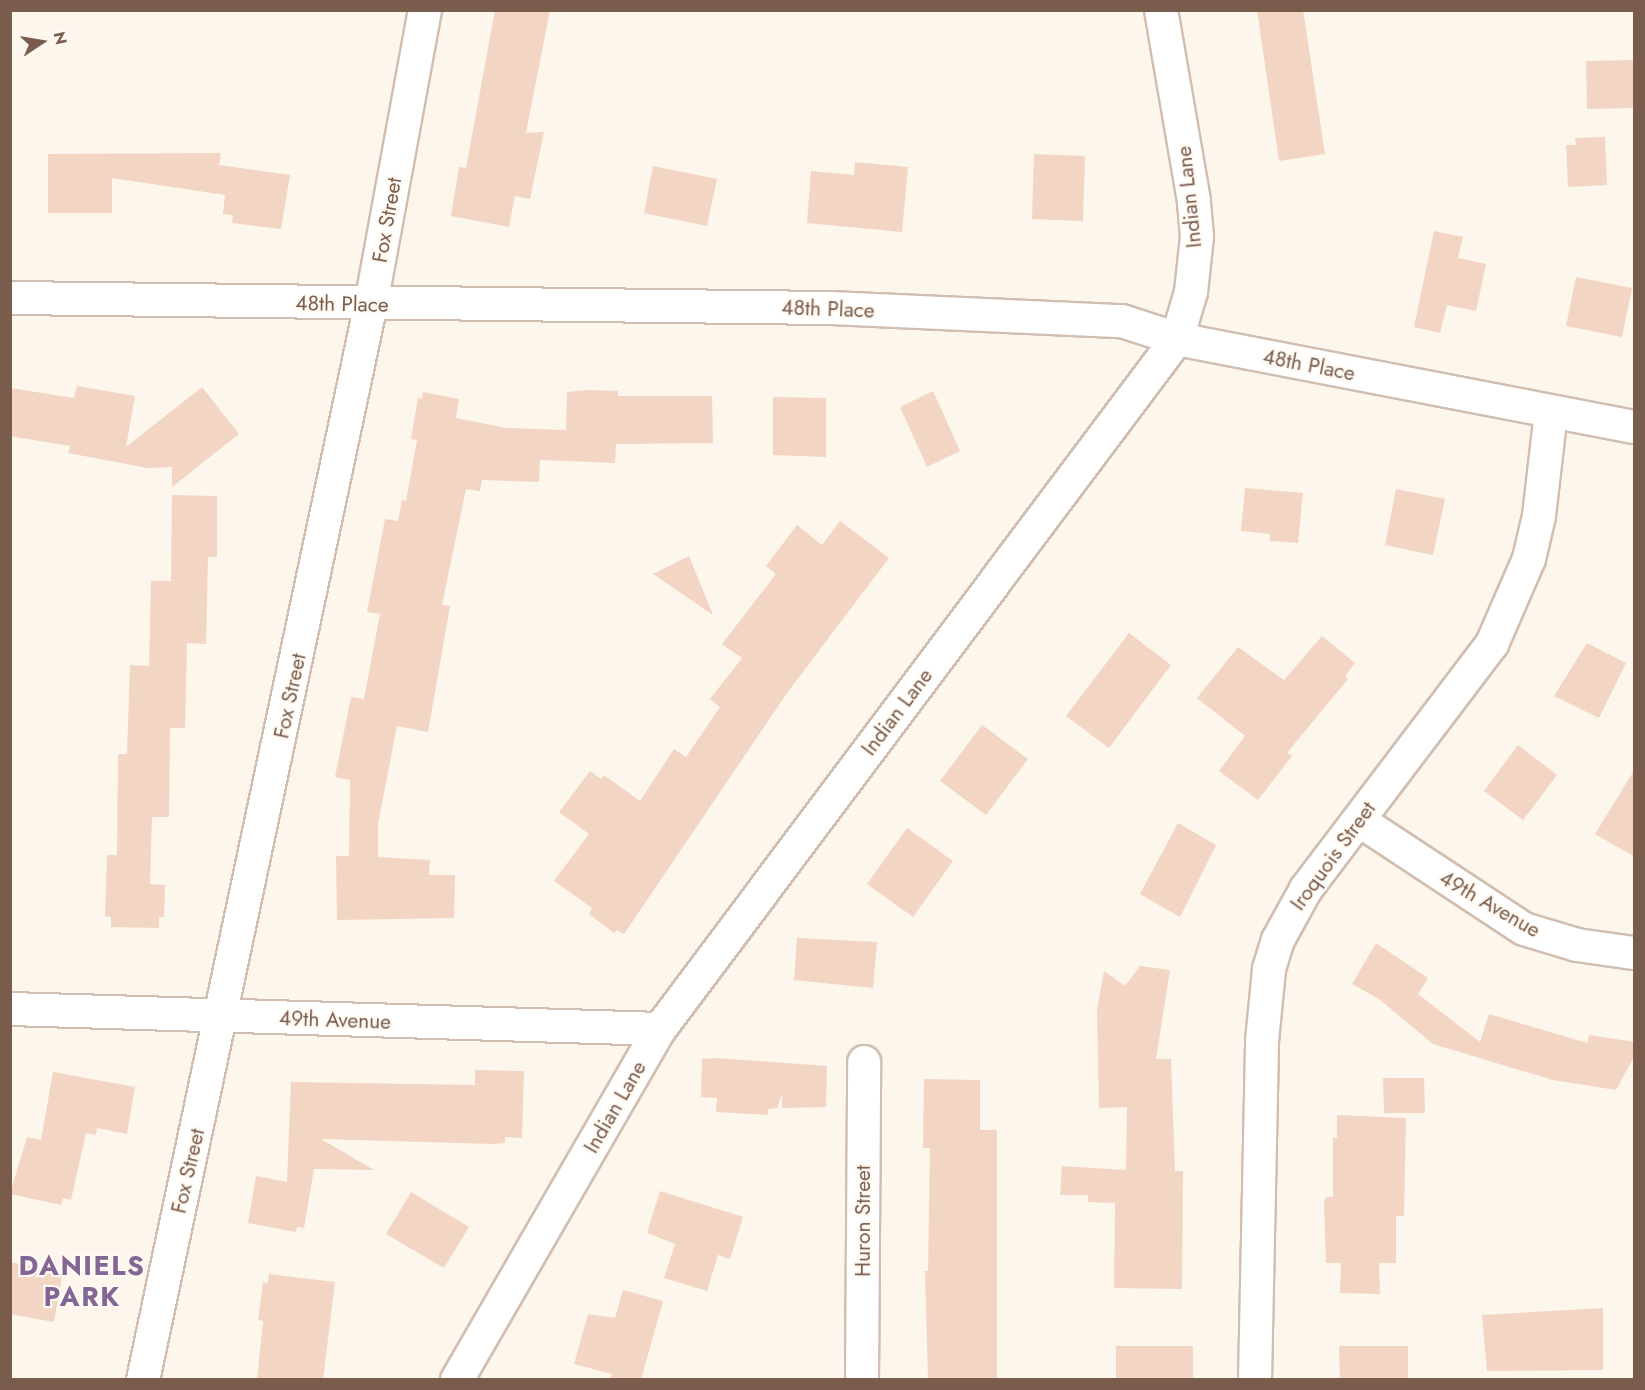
<!DOCTYPE html>
<style>
body{margin:0}
#map{position:relative;width:1645px;height:1390px;overflow:hidden;background:#fdf6ec;font-family:Jost,sans-serif}
div>[style]{position:absolute}
.building>*{inset:0;background:#f3d5c3}
.roads{filter:drop-shadow(2px 0 #d1beb0) drop-shadow(-2px 0 #d1beb0) drop-shadow(0 2px #d1beb0) drop-shadow(0 -2px #d1beb0)}
.street>*{height:32px;margin:-16px;padding:0 16px;transform-origin:16px;border-radius:16px;background:#fff}
span{translate:-50% -50%;white-space:nowrap;text-align:center;line-height:1.15;-webkit-text-stroke:4.5px #fffaf3;paint-order:stroke}
.street-label{font-size:21px;color:#7a5c4d}
.district-label{font-size:27px;color:#846695;font-weight:700;letter-spacing:1.5px}
.frame{position:absolute;inset:0;border:12px solid #7a5c4d;pointer-events:none}
.north{position:absolute;left:12px;top:12px;width:60px;height:60px;-webkit-text-stroke:4px #fffaf3;paint-order:stroke;rotate:78deg;font-size:16px;font-weight:700;line-height:24px;text-align:center;color:#7a5c4d}
.north::after{content:'';display:block;margin:auto;width:21px;height:27px;background:#7a5c4d;clip-path:polygon(50% 0,100% 100%,50% 72%,0 100%)}
</style>
<div id="map">
<div class="building">
<i style="clip-path:polygon(495px 10px,550px 10px,526px 133px,544px 132px,530px 199px,515px 196px,509px 227px,451px 216px,459px 167px,466px 168px)"></i>
<i style="clip-path:polygon(1257px 10px,1303px 10px,1325px 154px,1279px 161px)"></i>
<i style="clip-path:polygon(1635px 60px,1635px 108px,1587px 109px,1586px 61px)"></i>
<i style="clip-path:polygon(1605px 137px,1607px 185px,1568px 187px,1566px 145px,1576px 145px,1575px 138px)"></i>
<i style="clip-path:polygon(221px 153px,219px 165px,290px 175px,281px 229px,232px 223px,233px 215px,223px 214px,225px 195px,112px 178px,112px 213px,48px 213px,48px 154px)"></i>
<i style="clip-path:polygon(1034px 154px,1085px 156px,1083px 221px,1032px 219px)"></i>
<i style="clip-path:polygon(855px 162px,908px 167px,902px 232px,807px 223px,811px 171px,854px 175px)"></i>
<i style="clip-path:polygon(653px 166px,717px 179px,707px 226px,644px 213px)"></i>
<i style="clip-path:polygon(1434px 231px,1463px 237px,1458px 258px,1486px 264px,1476px 311px,1447px 305px,1440px 333px,1414px 327px)"></i>
<i style="clip-path:polygon(1576px 277px,1632px 288px,1622px 337px,1566px 326px)"></i>
<i style="clip-path:polygon(77px 386px,135px 396px,126px 447px,202px 387px,239px 434px,172px 487px,172px 467px,148px 468px,68px 453px,70px 446px,10px 436px,10px 388px,74px 398px)"></i>
<i style="clip-path:polygon(589px 390px,618px 391px,618px 396px,712px 396px,713px 443px,616px 444px,615px 463px,540px 460px,539px 482px,482px 480px,480px 491px,466px 489px,442px 605px,450px 606px,428px 732px,397px 726px,378px 824px,378px 857px,430px 860px,429px 875px,455px 875px,454px 918px,337px 920px,336px 856px,349px 856px,350px 780px,335px 777px,351px 697px,364px 699px,380px 614px,367px 612px,385px 519px,398px 521px,402px 500px,406px 501px,417px 440px,411px 439px,418px 398px,422px 399px,423px 392px,459px 399px,456px 418px,506px 428px,566px 430px,567px 392px)"></i>
<i style="clip-path:polygon(933px 391px,960px 451px,927px 467px,900px 407px)"></i>
<i style="clip-path:polygon(773px 397px,826px 398px,826px 457px,773px 455px)"></i>
<i style="clip-path:polygon(1245px 488px,1303px 493px,1298px 543px,1270px 541px,1270px 534px,1241px 531px)"></i>
<i style="clip-path:polygon(1396px 489px,1445px 499px,1433px 555px,1385px 545px)"></i>
<i style="clip-path:polygon(172px 495px,217px 496px,217px 557px,208px 557px,206px 644px,187px 643px,185px 728px,170px 728px,169px 817px,152px 817px,150px 884px,165px 885px,164px 917px,159px 917px,159px 928px,111px 927px,111px 917px,105px 916px,107px 855px,117px 855px,118px 754px,127px 754px,130px 665px,149px 666px,151px 581px,171px 581px)"></i>
<i style="clip-path:polygon(840px 521px,889px 558px,787px 693px,624px 934px,617px 930px,614px 933px,589px 914px,592px 908px,554px 881px,589px 834px,559px 812px,590px 771px,601px 779px,604px 775px,640px 801px,674px 749px,686px 757px,720px 707px,710px 699px,742px 658px,722px 644px,776px 574px,766px 566px,797px 525px,822px 545px)"></i>
<i style="clip-path:polygon(689px 556px,713px 615px,653px 574px)"></i>
<i style="clip-path:polygon(1129px 633px,1171px 665px,1109px 748px,1066px 716px)"></i>
<i style="clip-path:polygon(1322px 636px,1355px 663px,1345px 676px,1348px 679px,1287px 753px,1292px 756px,1258px 800px,1219px 771px,1245px 736px,1197px 698px,1238px 647px,1284px 680px)"></i>
<i style="clip-path:polygon(1587px 643px,1626px 663px,1599px 718px,1554px 696px)"></i>
<i style="clip-path:polygon(982px 725px,1028px 759px,986px 815px,940px 781px)"></i>
<i style="clip-path:polygon(1518px 745px,1557px 775px,1523px 820px,1484px 791px)"></i>
<i style="clip-path:polygon(1635px 769px,1635px 857px,1595px 834px)"></i>
<i style="clip-path:polygon(1178px 823px,1216px 845px,1180px 917px,1140px 894px)"></i>
<i style="clip-path:polygon(907px 828px,953px 861px,913px 917px,867px 884px)"></i>
<i style="clip-path:polygon(797px 938px,877px 942px,873px 988px,794px 980px)"></i>
<i style="clip-path:polygon(1376px 943px,1428px 978px,1418px 994px,1480px 1042px,1489px 1014px,1587px 1043px,1589px 1035px,1635px 1042px,1635px 1055px,1616px 1090px,1553px 1080px,1433px 1044px,1379px 999px,1352px 984px)"></i>
<i style="clip-path:polygon(1140px 966px,1170px 970px,1156px 1059px,1171px 1059px,1175px 1171px,1183px 1171px,1182px 1289px,1114px 1288px,1115px 1203px,1088px 1202px,1088px 1195px,1060px 1195px,1062px 1166px,1126px 1170px,1127px 1107px,1099px 1108px,1097px 1010px,1104px 971px,1125px 986px)"></i>
<i style="clip-path:polygon(717px 1058px,827px 1066px,826px 1107px,782px 1108px,782px 1093px,777px 1108px,768px 1109px,768px 1115px,716px 1112px,717px 1098px,701px 1097px,702px 1059px)"></i>
<i style="clip-path:polygon(475px 1070px,524px 1071px,522px 1138px,505px 1137px,505px 1143px,493px 1144px,321px 1139px,374px 1170px,314px 1169px,304px 1228px,297px 1227px,296px 1232px,248px 1223px,256px 1176px,287px 1182px,291px 1082px,475px 1085px)"></i>
<i style="clip-path:polygon(53px 1072px,135px 1087px,127px 1134px,97px 1128px,96px 1135px,86px 1133px,71px 1200px,63px 1198px,61px 1205px,10px 1194px,27px 1137px,41px 1140px)"></i>
<i style="clip-path:polygon(1383px 1078px,1424px 1078px,1425px 1113px,1384px 1113px)"></i>
<i style="clip-path:polygon(924px 1079px,980px 1080px,980px 1130px,997px 1130px,997px 1380px,928px 1380px,925px 1271px,928px 1271px,930px 1148px,923px 1148px)"></i>
<i style="clip-path:polygon(1337px 1115px,1406px 1118px,1404px 1216px,1396px 1216px,1396px 1263px,1379px 1263px,1380px 1294px,1340px 1293px,1341px 1263px,1326px 1263px,1324px 1203px,1326px 1197px,1333px 1197px,1333px 1138px,1337px 1138px)"></i>
<i style="clip-path:polygon(660px 1191px,743px 1217px,730px 1259px,718px 1255px,707px 1291px,664px 1278px,675px 1244px,647px 1233px)"></i>
<i style="clip-path:polygon(411px 1192px,469px 1227px,444px 1268px,386px 1234px)"></i>
<i style="clip-path:polygon(10px 1262px,63px 1272px,54px 1322px,10px 1314px)"></i>
<i style="clip-path:polygon(269px 1274px,335px 1282px,323px 1380px,257px 1380px,263px 1321px,258px 1320px,263px 1282px,268px 1283px)"></i>
<i style="clip-path:polygon(623px 1290px,663px 1301px,641px 1380px,610px 1380px,612px 1374px,574px 1364px,588px 1314px,615px 1318px)"></i>
<i style="clip-path:polygon(1603px 1308px,1603px 1370px,1487px 1371px,1482px 1315px)"></i>
<i style="clip-path:polygon(1116px 1346px,1193px 1346px,1193px 1380px,1116px 1380px)"></i>
<i style="clip-path:polygon(1339px 1346px,1408px 1346px,1408px 1380px,1340px 1380px)"></i>
</div>
<div class="roads">
<div class="street">
<i style="left:10px;top:298px;width:821px;rotate:0.7deg"></i>
<i style="left:831px;top:308px;width:291px;rotate:2.6deg"></i>
<i style="left:1122px;top:321px;width:58px;rotate:18.1deg"></i>
<i style="left:1177px;top:339px;width:465px;rotate:10.9deg"></i>
<i style="left:1360px;top:821px;width:196px;rotate:33.4deg"></i>
<i style="left:1524px;top:929px;width:55px;rotate:16.8deg"></i>
<i style="left:1577px;top:945px;width:58px;rotate:8deg"></i>
<i style="left:10px;top:1009px;width:650px;rotate:1.76deg"></i>
<i style="left:143px;top:1380px;width:1100px;rotate:-78.04deg"></i>
<i style="left:371px;top:304px;width:299px;rotate:-79.6deg"></i>
<i style="left:457px;top:1380px;width:405px;rotate:-60deg"></i>
<i style="left:660px;top:1029px;width:862px;rotate:-53.16deg"></i>
<i style="left:1177px;top:339px;width:49px;rotate:-73.4deg"></i>
<i style="left:1191px;top:292px;width:55px;rotate:-83.8deg"></i>
<i style="left:1197px;top:237px;width:36px;rotate:-95deg"></i>
<i style="left:1194px;top:201px;width:194px;rotate:-99.8deg"></i>
<i style="left:862px;top:1380px;width:318px;rotate:-89.6deg"></i>
<i style="left:1255px;top:1380px;width:339px;rotate:-88.8deg"></i>
<i style="left:1262px;top:1041px;width:72px;rotate:-84.4deg"></i>
<i style="left:1269px;top:969px;width:30px;rotate:-73deg"></i>
<i style="left:1278px;top:940px;width:58px;rotate:-61.2deg"></i>
<i style="left:1306px;top:889px;width:308px;rotate:-52.8deg"></i>
<i style="left:1492px;top:644px;width:93px;rotate:-66.5deg"></i>
<i style="left:1529px;top:559px;width:44px;rotate:-76.9deg"></i>
<i style="left:1539px;top:516px;width:104px;rotate:-83.4deg"></i>
</div>
</div>
<div class="street-label">
<span style="left:1189px;top:197px;rotate:-96deg">Indian Lane</span>
<span style="left:387px;top:220px;rotate:-80deg">Fox Street</span>
<span style="left:342px;top:304px;rotate:1deg">48th Place</span>
<span style="left:828px;top:309px;rotate:2deg">48th Place</span>
<span style="left:1309px;top:365px;rotate:11deg">48th Place</span>
<span style="left:290px;top:696px;rotate:-78deg">Fox Street</span>
<span style="left:897px;top:712px;rotate:-53deg">Indian Lane</span>
<span style="left:1333px;top:856px;rotate:-54deg">Iroquois Street</span>
<span style="left:1490px;top:904px;rotate:30deg">49th Avenue</span>
<span style="left:335px;top:1020px;rotate:2deg">49th Avenue</span>
<span style="left:615px;top:1107px;rotate:-60deg">Indian Lane</span>
<span style="left:188px;top:1171px;rotate:-77deg">Fox Street</span>
<span style="left:863px;top:1221px;rotate:-90deg">Huron Street</span>
</div>
<div class="district-label">
<span style="left:82px;top:1281px">DANIELS<br>PARK</span>
</div>
<div class="frame"></div>
<div class="north">N</div>
</div>
